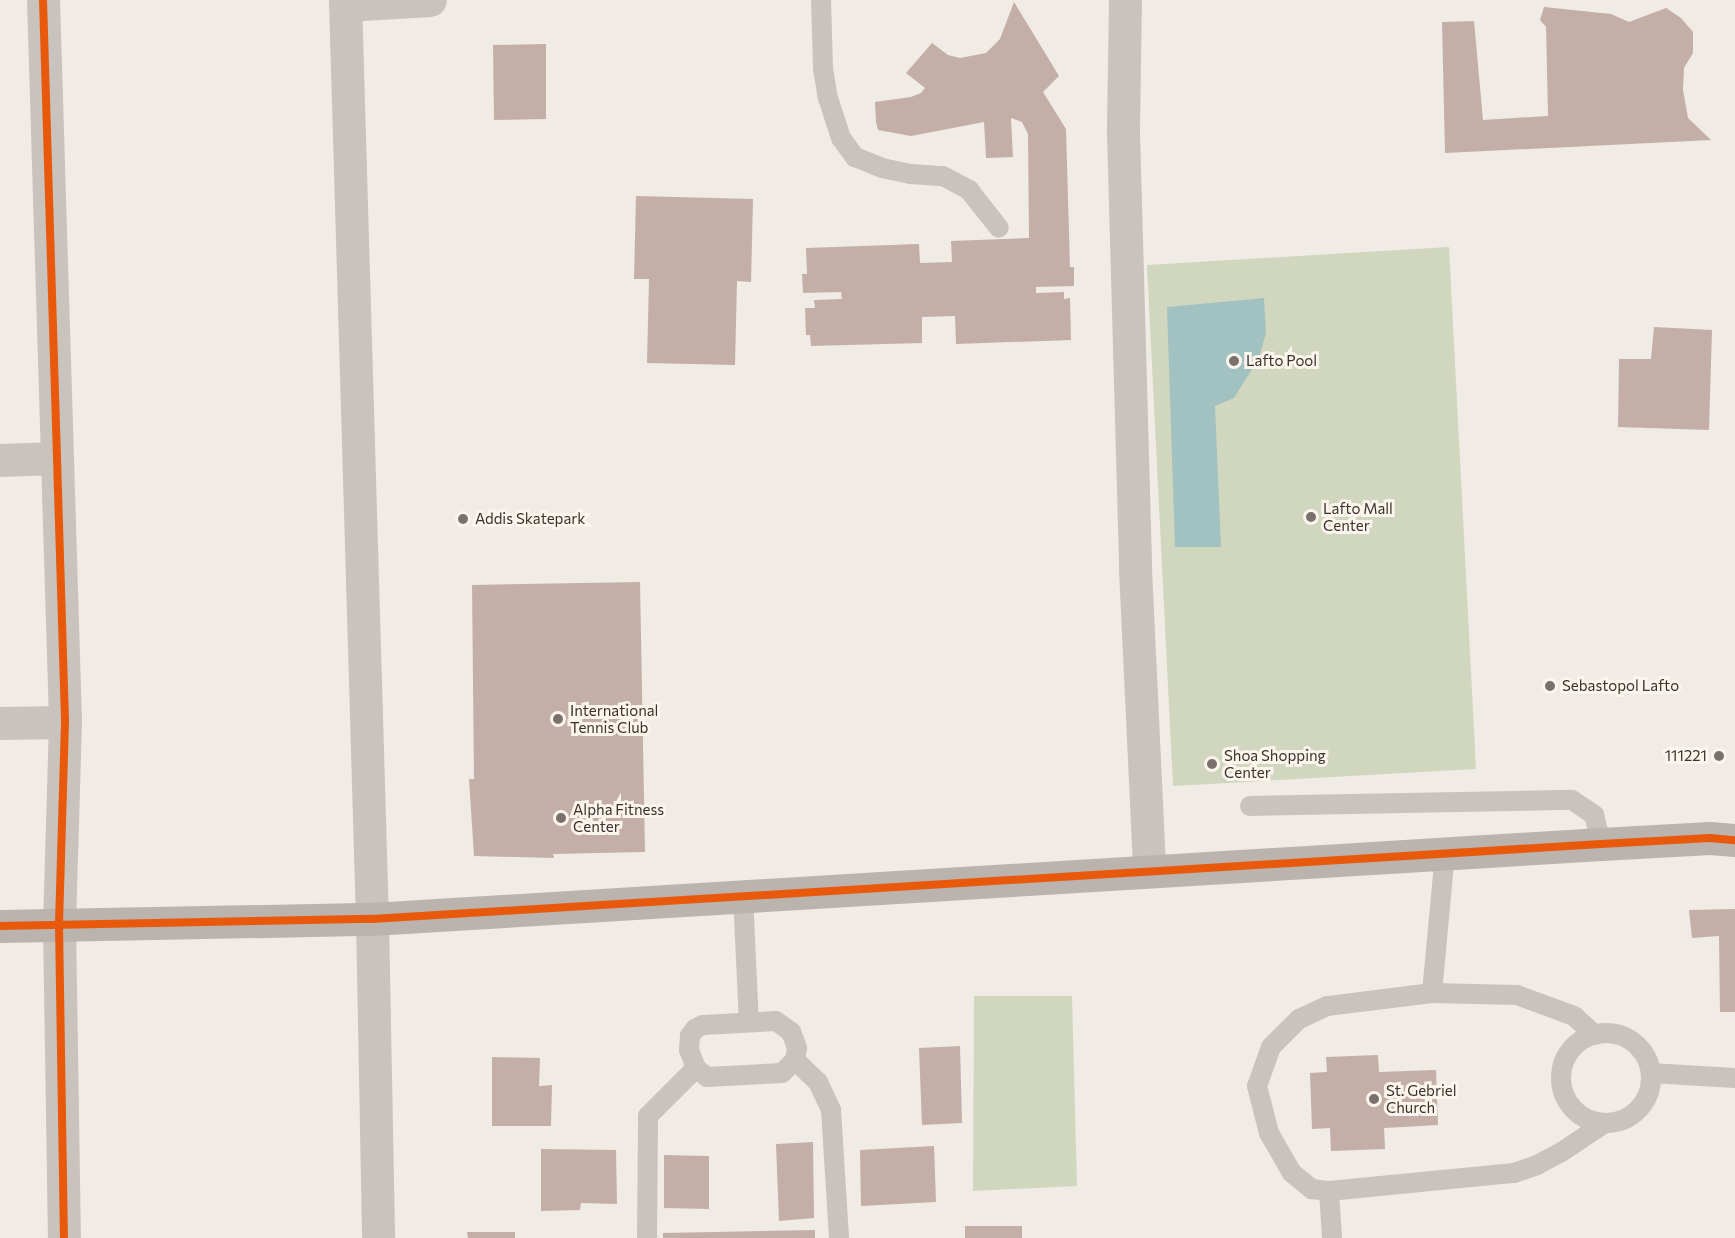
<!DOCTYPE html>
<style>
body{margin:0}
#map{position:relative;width:1735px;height:1238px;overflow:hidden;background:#f0ebe5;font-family:Commissioner,sans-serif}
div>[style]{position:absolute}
.green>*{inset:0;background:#d1d6bf}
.water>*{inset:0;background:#a1c2c1}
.building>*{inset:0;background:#c3afa7}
.lane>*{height:20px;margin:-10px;padding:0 10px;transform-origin:10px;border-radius:10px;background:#c9c3be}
.lane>.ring{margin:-10px;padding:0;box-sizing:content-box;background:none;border:20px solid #c9c3be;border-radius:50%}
.street>*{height:33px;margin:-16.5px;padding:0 16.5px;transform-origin:16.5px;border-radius:16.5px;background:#c9c3be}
.secondary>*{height:33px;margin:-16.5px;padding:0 16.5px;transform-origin:16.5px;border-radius:16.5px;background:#bab3ae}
.cycleway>*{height:8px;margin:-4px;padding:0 4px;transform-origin:4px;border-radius:4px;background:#e8590c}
.dots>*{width:16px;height:16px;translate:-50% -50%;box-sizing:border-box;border:3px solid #fbf5ee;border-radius:50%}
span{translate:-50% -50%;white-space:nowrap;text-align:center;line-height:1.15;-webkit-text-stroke:6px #fbf5ee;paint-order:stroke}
.poi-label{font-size:15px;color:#3b302b}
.left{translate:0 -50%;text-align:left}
.right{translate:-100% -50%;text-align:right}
</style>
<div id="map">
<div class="green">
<i style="clip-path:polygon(1449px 247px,1476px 769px,1173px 786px,1147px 265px)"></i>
<i style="clip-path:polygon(974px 996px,1072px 996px,1077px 1186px,973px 1191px)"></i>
</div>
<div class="water">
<i style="clip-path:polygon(1264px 298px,1266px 333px,1259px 358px,1234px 398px,1215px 406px,1221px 547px,1175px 547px,1167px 307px)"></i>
</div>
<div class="building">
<i style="clip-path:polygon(1014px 2px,1059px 76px,1043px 92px,1066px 129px,1070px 267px,1074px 267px,1074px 286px,1036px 287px,1036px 293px,1064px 292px,1064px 299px,1070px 298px,1071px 340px,956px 344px,955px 316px,922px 317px,922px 343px,811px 346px,810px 335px,806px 335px,805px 308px,815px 308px,814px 300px,842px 299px,841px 292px,803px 293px,802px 274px,807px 274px,806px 248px,919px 244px,920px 263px,952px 262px,951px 241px,1029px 238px,1028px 134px,1022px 122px,1011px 118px,1013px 157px,986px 158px,984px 122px,911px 136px,878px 130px,876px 122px,875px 102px,911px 97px,921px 93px,925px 88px,906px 73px,932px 43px,948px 55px,960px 58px,986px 53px,1000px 39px)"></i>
<i style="clip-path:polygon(1544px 7px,1611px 14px,1629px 22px,1666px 8px,1681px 18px,1693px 32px,1693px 53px,1684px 68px,1683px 90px,1688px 118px,1711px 140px,1445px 153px,1442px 22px,1474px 21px,1483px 120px,1548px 116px,1546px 27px,1540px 20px)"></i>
<i style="clip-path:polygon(546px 44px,546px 119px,494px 120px,493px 45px)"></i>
<i style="clip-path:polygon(636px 196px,753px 199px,751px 282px,737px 281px,735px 365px,647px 363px,649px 279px,634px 279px)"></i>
<i style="clip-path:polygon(1654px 327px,1712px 330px,1709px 430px,1618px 427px,1619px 359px,1651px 359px)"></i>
<i style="clip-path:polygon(640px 582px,645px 852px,553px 854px,554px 858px,474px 856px,469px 779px,474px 779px,472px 585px)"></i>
<i style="clip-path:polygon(1735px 909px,1735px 1012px,1720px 1012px,1719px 936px,1692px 938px,1689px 910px)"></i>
<i style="clip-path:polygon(960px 1046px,962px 1123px,922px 1125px,919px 1048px)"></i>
<i style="clip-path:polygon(1378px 1055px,1379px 1072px,1436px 1070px,1438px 1125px,1384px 1128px,1385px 1149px,1331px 1151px,1330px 1128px,1312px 1129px,1310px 1073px,1327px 1072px,1326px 1057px)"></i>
<i style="clip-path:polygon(492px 1057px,540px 1058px,539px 1086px,552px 1085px,551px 1126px,492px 1126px)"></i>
<i style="clip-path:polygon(813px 1142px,814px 1218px,779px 1221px,776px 1144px)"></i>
<i style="clip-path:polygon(934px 1146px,936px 1202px,861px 1206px,860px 1150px)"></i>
<i style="clip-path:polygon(541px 1149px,616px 1150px,617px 1204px,581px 1203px,580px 1210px,541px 1211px)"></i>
<i style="clip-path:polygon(664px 1155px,709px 1156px,709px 1209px,664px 1208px)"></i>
<i style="clip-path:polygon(965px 1226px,1022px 1226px,1022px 1238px,965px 1238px)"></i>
<i style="clip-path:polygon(815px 1230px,815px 1238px,663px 1238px,663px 1233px)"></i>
<i style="clip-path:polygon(467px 1232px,515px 1232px,515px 1238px,468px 1238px)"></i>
</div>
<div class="lane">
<i style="left:821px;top:0;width:68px;rotate:88.3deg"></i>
<i style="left:823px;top:68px;width:30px;rotate:81deg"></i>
<i style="left:828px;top:98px;width:42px;rotate:72deg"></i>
<i style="left:841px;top:138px;width:24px;rotate:54deg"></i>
<i style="left:855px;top:157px;width:29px;rotate:22deg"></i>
<i style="left:882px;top:168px;width:30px;rotate:12deg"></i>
<i style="left:911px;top:174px;width:32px;rotate:4deg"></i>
<i style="left:943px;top:176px;width:30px;rotate:28deg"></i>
<i style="left:969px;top:190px;width:48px;rotate:51.7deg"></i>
<i style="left:1250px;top:806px;width:322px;rotate:-1.1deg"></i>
<i style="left:1572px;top:800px;width:27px;rotate:34deg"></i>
<i style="left:1594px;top:815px;width:30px;rotate:76deg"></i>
<i style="left:743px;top:896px;width:126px;rotate:87.3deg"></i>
<i style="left:1432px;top:993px;width:140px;rotate:-84.7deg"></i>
<i style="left:776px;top:1021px;width:19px;rotate:36deg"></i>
<i style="left:791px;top:1032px;width:17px;rotate:69deg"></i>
<i style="left:797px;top:1048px;width:12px;rotate:99deg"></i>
<i style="left:795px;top:1060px;width:18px;rotate:135deg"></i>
<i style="left:782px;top:1073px;width:75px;rotate:176.9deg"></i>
<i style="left:707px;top:1077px;width:14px;rotate:-141deg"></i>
<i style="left:696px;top:1068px;width:19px;rotate:-111deg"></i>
<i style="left:689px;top:1050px;width:14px;rotate:-86deg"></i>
<i style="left:690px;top:1036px;width:9px;rotate:-54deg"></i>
<i style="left:695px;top:1029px;width:9px;rotate:-27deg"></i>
<i style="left:703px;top:1025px;width:73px;rotate:-3.1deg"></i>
<i class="ring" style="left:1561px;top:1033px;width:70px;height:70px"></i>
<i style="left:1595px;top:1035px;width:28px;rotate:-138deg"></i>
<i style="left:1574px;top:1016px;width:61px;rotate:-159.8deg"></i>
<i style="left:1517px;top:995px;width:85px;rotate:-178.7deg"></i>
<i style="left:1432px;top:993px;width:106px;rotate:172.9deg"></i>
<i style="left:1327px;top:1006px;width:31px;rotate:155deg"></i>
<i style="left:1299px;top:1019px;width:40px;rotate:135deg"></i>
<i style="left:1271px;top:1047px;width:41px;rotate:109.7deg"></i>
<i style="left:1257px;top:1086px;width:49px;rotate:75.7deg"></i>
<i style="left:1269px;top:1133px;width:46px;rotate:60.1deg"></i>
<i style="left:1292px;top:1173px;width:26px;rotate:39deg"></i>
<i style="left:1312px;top:1189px;width:17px;rotate:7deg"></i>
<i style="left:1329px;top:1191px;width:186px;rotate:-5.6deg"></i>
<i style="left:1514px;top:1173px;width:24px;rotate:-19deg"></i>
<i style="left:1537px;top:1165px;width:26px;rotate:-28deg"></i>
<i style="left:1560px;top:1153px;width:54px;rotate:-33.7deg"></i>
<i style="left:795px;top:1060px;width:32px;rotate:44deg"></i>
<i style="left:818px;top:1082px;width:31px;rotate:65deg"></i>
<i style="left:831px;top:1110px;width:128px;rotate:86.4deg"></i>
<i style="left:1651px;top:1073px;width:84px;rotate:3.4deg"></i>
<i style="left:1329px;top:1191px;width:47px;rotate:86.3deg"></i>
<i style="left:647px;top:1238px;width:122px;rotate:-89.5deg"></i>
<i style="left:648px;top:1116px;width:68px;rotate:-45deg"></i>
</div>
<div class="street">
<i style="left:43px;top:0;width:722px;rotate:88.25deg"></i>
<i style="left:65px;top:722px;width:202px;rotate:91.7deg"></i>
<i style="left:59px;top:924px;width:314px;rotate:89.1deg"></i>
<i style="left:345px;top:0;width:919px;rotate:88.32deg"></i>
<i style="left:372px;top:919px;width:319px;rotate:88.9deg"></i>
<i style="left:1125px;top:0;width:132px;rotate:90.9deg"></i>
<i style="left:1123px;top:132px;width:437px;rotate:88.4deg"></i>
<i style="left:1135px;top:569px;width:302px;rotate:87.3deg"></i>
<i style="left:345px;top:5px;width:85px;rotate:-3.4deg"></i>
<i style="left:0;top:460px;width:57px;rotate:-2deg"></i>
<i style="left:0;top:723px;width:65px;rotate:-0.9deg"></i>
</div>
<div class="secondary">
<i style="left:0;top:926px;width:372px;rotate:-1.1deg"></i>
<i style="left:372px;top:919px;width:1231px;rotate:-3.49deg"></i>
<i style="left:1601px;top:844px;width:109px;rotate:-3.2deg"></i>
<i style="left:1710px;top:838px;width:25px;rotate:5deg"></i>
</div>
<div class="cycleway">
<i style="left:43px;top:0;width:722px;rotate:88.25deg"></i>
<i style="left:65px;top:722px;width:202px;rotate:91.7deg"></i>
<i style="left:59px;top:924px;width:314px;rotate:89.1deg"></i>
<i style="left:0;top:926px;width:372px;rotate:-1.1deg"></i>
<i style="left:372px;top:919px;width:1231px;rotate:-3.49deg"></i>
<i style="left:1601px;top:844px;width:109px;rotate:-3.2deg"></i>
<i style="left:1710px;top:838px;width:25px;rotate:5deg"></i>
</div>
<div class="dots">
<i style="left:1234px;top:361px;background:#7a716c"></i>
<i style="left:1311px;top:517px;background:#7a716c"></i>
<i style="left:463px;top:519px;background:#7a716c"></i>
<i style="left:1550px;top:686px;background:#7a716c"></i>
<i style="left:558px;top:719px;background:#7a716c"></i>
<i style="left:1719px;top:756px;background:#7a716c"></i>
<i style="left:1212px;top:764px;background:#7a716c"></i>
<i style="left:561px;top:818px;background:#7a716c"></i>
<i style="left:1374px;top:1099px;background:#7a716c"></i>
</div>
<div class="poi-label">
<span class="left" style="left:1246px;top:361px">Lafto Pool</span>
<span class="left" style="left:1323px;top:517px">Lafto Mall<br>Center</span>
<span class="left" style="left:475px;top:519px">Addis Skatepark</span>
<span class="left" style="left:1562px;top:686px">Sebastopol Lafto</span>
<span class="left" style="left:570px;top:719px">International<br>Tennis Club</span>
<span class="left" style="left:1224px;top:764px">Shoa Shopping<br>Center</span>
<span class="right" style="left:1707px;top:756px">111221</span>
<span class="left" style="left:573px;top:818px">Alpha Fitness<br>Center</span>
<span class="left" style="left:1386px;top:1099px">St. Gebriel<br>Church</span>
</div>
</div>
